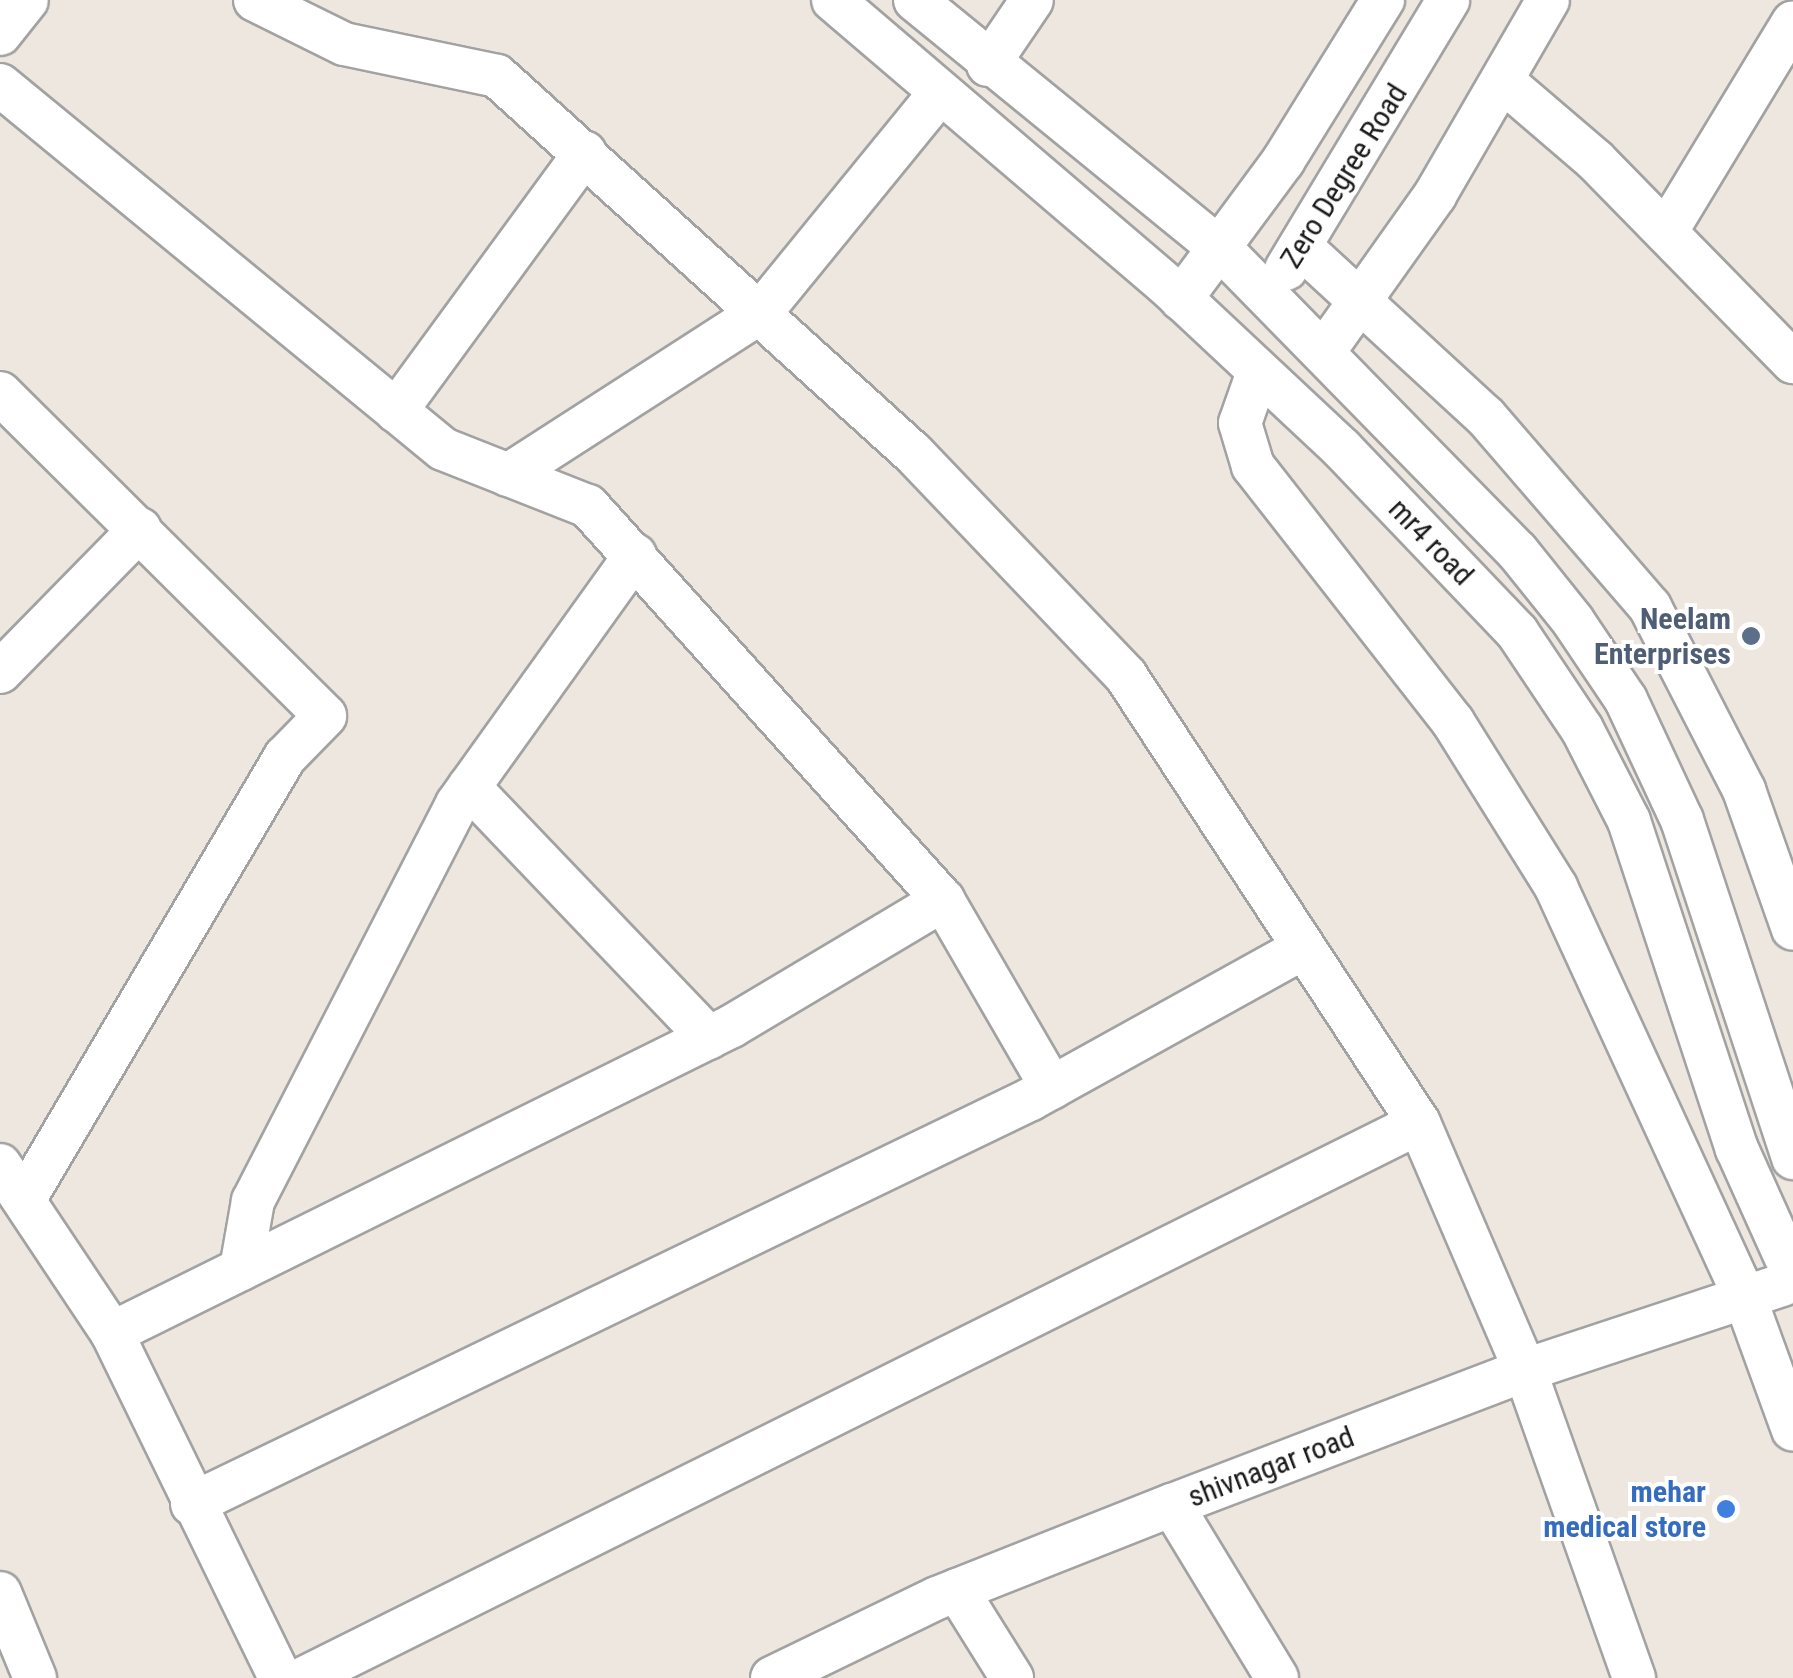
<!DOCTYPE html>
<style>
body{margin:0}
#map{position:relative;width:1793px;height:1678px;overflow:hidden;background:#eee7e0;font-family:"Roboto Condensed",sans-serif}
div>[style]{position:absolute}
.roads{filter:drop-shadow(2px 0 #a2a2a2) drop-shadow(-2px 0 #a2a2a2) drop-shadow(0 2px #a2a2a2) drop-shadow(0 -2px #a2a2a2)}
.minor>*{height:42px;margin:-21px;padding:0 21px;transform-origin:21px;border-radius:21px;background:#fff}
.dots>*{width:28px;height:28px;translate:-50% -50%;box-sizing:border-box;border:5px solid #fff;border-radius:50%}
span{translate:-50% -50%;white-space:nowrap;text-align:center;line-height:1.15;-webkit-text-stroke:8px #fff;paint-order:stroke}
.street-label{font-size:30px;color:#1b1b1b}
.service-label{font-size:30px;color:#4e5e75;font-weight:700}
.right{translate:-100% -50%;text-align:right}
.shop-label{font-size:30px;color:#366cbe;font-weight:700}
</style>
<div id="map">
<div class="roads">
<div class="minor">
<i style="left:255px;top:0;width:99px;rotate:26.3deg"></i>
<i style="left:344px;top:44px;width:156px;rotate:11.8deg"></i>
<i style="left:497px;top:76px;width:563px;rotate:42.19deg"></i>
<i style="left:914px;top:454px;width:307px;rotate:46.3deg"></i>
<i style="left:1126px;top:676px;width:534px;rotate:56.76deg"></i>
<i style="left:1419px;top:1123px;width:269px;rotate:66.8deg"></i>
<i style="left:1525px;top:1370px;width:327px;rotate:70.5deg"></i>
<i style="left:833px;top:0;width:440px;rotate:40.5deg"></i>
<i style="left:1168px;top:286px;width:238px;rotate:43.1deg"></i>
<i style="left:1342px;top:449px;width:253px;rotate:46.3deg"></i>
<i style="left:1517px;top:632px;width:117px;rotate:56.2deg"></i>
<i style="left:1582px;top:729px;width:103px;rotate:62.9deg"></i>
<i style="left:1629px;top:821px;width:345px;rotate:71.8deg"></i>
<i style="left:1737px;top:1149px;width:117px;rotate:65.8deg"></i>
<i style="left:915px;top:0;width:396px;rotate:39.2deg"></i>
<i style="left:1222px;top:250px;width:421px;rotate:45.6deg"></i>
<i style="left:1517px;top:551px;width:90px;rotate:51.3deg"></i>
<i style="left:1573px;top:621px;width:95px;rotate:56.1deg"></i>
<i style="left:1626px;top:700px;width:132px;rotate:65deg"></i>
<i style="left:1682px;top:820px;width:356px;rotate:71.8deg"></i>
<i style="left:0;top:34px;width:43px;rotate:-51.5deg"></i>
<i style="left:988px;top:65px;width:78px;rotate:-55.9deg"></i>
<i style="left:1504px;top:82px;width:120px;rotate:40.6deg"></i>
<i style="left:1595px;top:160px;width:283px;rotate:45.6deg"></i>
<i style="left:0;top:85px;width:573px;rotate:39.41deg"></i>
<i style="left:443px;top:449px;width:156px;rotate:21.5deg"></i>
<i style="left:588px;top:506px;width:530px;rotate:47.98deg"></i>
<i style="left:943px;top:900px;width:217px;rotate:59.9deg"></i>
<i style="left:1666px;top:232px;width:245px;rotate:-58.8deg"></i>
<i style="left:1301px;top:247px;width:251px;rotate:42.6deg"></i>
<i style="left:1486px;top:417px;width:251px;rotate:49.2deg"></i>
<i style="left:1650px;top:607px;width:206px;rotate:62.8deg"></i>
<i style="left:1744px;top:790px;width:147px;rotate:70.6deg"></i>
<i style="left:1286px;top:269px;width:314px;rotate:-58.9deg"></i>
<i style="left:1181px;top:299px;width:172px;rotate:-53.5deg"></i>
<i style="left:1283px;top:161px;width:190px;rotate:-58.2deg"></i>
<i style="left:1325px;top:350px;width:190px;rotate:-54.6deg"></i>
<i style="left:1435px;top:195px;width:225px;rotate:-59.9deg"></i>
<i style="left:1258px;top:372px;width:54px;rotate:109.4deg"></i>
<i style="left:1240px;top:423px;width:45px;rotate:73.2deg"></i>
<i style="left:1253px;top:466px;width:325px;rotate:52deg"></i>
<i style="left:1453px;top:722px;width:195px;rotate:58deg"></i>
<i style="left:1556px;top:887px;width:452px;rotate:65.3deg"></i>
<i style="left:1745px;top:1298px;width:140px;rotate:70deg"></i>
<i style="left:0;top:393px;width:458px;rotate:44.8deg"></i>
<i style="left:325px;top:716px;width:57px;rotate:134.3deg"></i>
<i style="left:285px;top:757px;width:508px;rotate:120.5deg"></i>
<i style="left:396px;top:411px;width:320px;rotate:-53.8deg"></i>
<i style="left:508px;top:475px;width:302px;rotate:-32.8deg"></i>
<i style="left:762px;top:311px;width:281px;rotate:-50.8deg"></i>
<i style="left:0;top:672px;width:200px;rotate:-45.6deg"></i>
<i style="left:469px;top:787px;width:347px;rotate:46.3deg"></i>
<i style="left:0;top:1165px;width:202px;rotate:56.3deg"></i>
<i style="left:112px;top:1333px;width:384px;rotate:64deg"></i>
<i style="left:241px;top:1269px;width:69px;rotate:-80deg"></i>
<i style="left:253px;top:1201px;width:446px;rotate:-62.8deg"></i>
<i style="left:457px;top:804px;width:306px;rotate:-54.4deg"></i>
<i style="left:112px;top:1333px;width:692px;rotate:-26.34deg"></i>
<i style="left:732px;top:1026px;width:246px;rotate:-30.8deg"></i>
<i style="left:192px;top:1504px;width:932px;rotate:-25.77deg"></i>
<i style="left:1031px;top:1099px;width:310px;rotate:-29deg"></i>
<i style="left:1172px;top:1505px;width:202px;rotate:58.7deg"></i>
<i style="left:957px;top:1590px;width:104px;rotate:58deg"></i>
<i style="left:0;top:1593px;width:92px;rotate:67.6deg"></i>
<i style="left:304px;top:1678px;width:1245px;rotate:-26.46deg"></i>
<i style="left:772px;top:1678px;width:183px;rotate:-25.9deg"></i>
<i style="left:937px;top:1598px;width:253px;rotate:-21.6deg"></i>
<i style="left:1172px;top:1505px;width:378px;rotate:-20.9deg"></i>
<i style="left:1525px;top:1370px;width:271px;rotate:-18.3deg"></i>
</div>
</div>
<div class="dots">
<i style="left:1751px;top:636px;background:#5c6f8a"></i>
<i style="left:1726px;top:1509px;background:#3f7fe0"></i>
</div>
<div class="street-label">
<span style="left:1344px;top:176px;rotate:-58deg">Zero Degree Road</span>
<span style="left:1431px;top:542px;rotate:46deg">mr4 road</span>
<span style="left:1271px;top:1467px;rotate:-21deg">shivnagar road</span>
</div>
<div class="service-label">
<span class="right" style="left:1731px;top:636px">Neelam<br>Enterprises</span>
</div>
<div class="shop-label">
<span class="right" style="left:1706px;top:1509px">mehar<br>medical store</span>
</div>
</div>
